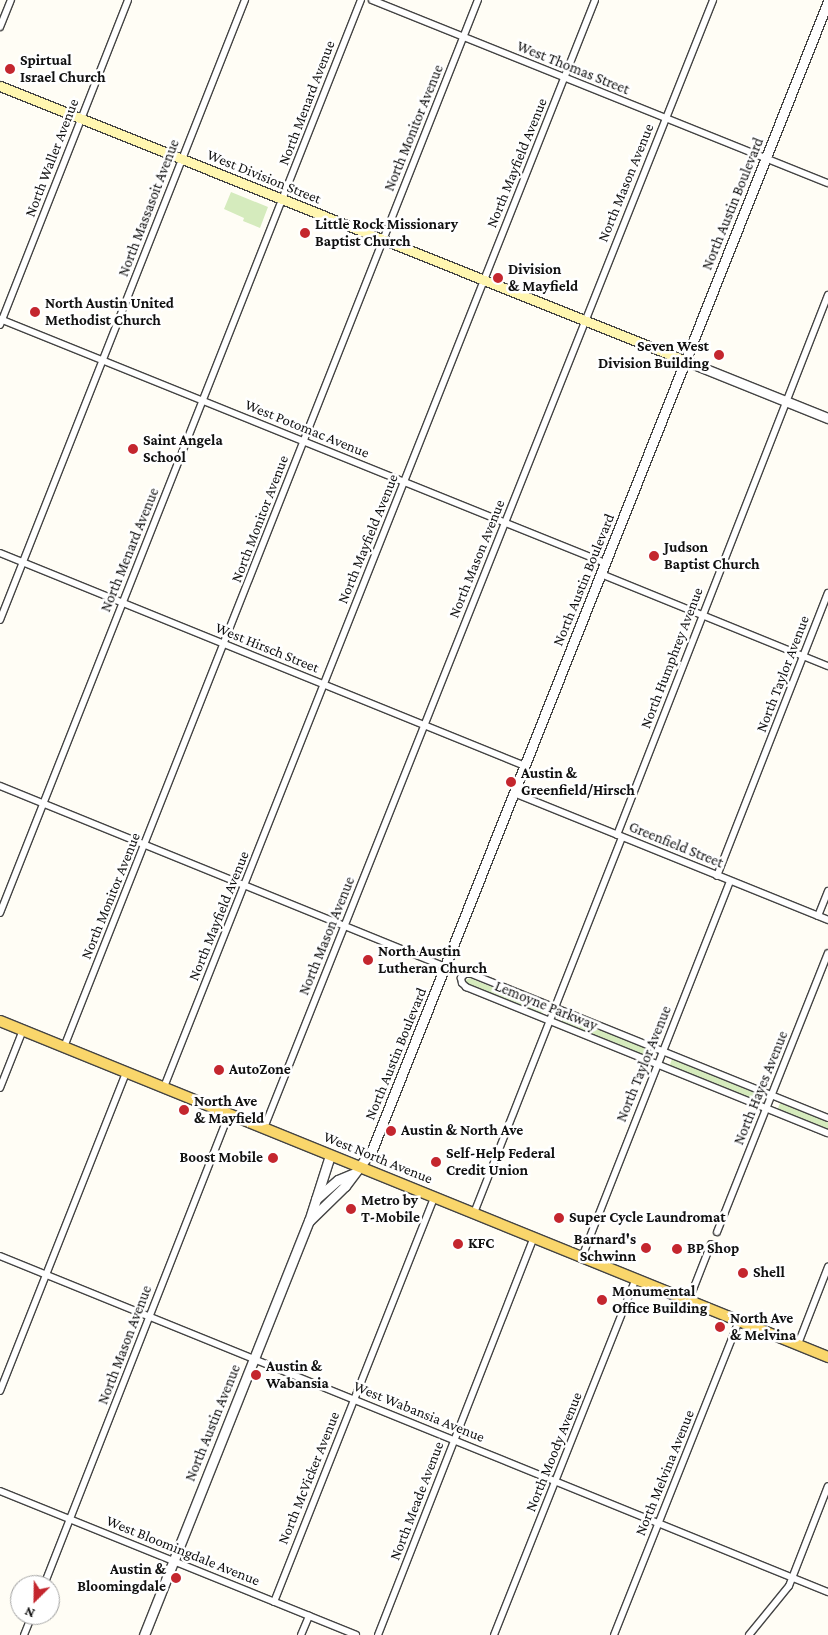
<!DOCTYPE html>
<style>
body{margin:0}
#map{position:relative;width:828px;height:1635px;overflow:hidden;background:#fffdf5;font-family:"Crimson Pro",serif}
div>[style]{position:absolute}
.green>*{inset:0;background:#d5ebbd}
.roads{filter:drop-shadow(1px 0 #444) drop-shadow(-1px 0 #444) drop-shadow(0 1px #444) drop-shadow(0 -1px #444)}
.minor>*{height:6px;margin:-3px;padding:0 3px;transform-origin:3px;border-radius:3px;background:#fff}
.tertiary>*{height:9px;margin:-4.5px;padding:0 4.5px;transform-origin:4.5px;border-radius:4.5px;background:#fff}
.secondary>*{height:9px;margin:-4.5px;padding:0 4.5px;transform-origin:4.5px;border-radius:4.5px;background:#fff6b0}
.primary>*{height:10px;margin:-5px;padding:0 5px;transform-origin:5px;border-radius:5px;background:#f9d66b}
.dots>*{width:14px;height:14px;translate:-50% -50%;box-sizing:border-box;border:2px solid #fff;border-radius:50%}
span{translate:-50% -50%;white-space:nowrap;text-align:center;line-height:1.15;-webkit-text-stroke:5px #fff;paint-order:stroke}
.poi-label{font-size:15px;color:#111;font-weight:700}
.left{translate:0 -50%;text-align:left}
.right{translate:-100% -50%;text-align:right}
.street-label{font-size:15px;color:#111}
.north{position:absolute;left:10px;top:1575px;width:50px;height:50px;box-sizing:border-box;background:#fff;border:1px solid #a0a0a0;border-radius:50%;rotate:203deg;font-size:14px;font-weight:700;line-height:20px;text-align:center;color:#111}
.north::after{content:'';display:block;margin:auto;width:18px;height:22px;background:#c4262e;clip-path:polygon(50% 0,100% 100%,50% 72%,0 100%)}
</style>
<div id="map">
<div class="green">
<i style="clip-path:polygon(231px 192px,268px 207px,260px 228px,243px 221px,244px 218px,224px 209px)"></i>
<i style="clip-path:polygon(470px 978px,544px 1008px,541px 1015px,467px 985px,466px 980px)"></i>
<i style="clip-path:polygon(564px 1015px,652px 1051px,649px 1059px,561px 1023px)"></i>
<i style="clip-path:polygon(672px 1059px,760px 1095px,757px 1103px,669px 1067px)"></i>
<i style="clip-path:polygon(780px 1103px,828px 1122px,828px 1131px,777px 1111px)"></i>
</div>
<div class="roads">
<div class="minor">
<i style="left:372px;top:0;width:491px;rotate:21.9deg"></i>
<i style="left:0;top:27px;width:29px;rotate:-68deg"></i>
<i style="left:0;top:319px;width:652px;rotate:21.96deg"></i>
<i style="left:0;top:325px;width:349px;rotate:-68.5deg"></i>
<i style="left:0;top:553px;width:567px;rotate:22.08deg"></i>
<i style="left:601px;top:574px;width:245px;rotate:22.1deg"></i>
<i style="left:0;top:620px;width:667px;rotate:-68.44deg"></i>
<i style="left:0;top:786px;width:480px;rotate:22.1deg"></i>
<i style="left:514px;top:793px;width:339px;rotate:22deg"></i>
<i style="left:617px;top:835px;width:580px;rotate:-68.66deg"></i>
<i style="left:717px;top:876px;width:304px;rotate:-68.6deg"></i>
<i style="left:0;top:913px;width:982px;rotate:-68.43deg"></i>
<i style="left:818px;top:916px;width:27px;rotate:-68deg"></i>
<i style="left:64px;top:1047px;width:1126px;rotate:-68.43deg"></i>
<i style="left:164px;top:1087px;width:1169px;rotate:-68.37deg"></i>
<i style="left:0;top:1088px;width:62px;rotate:-68.4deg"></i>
<i style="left:828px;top:1118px;width:385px;rotate:-158deg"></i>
<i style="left:471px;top:974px;width:6px;rotate:180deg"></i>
<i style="left:465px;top:974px;width:6px;rotate:135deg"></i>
<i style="left:461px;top:978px;width:5px;rotate:79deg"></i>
<i style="left:462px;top:983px;width:6px;rotate:45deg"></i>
<i style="left:466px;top:987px;width:390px;rotate:22deg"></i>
<i style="left:264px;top:1128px;width:1214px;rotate:-68.29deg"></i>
<i style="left:474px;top:1213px;width:404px;rotate:-68.5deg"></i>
<i style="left:717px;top:1232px;width:300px;rotate:-68.3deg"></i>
<i style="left:0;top:1256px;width:894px;rotate:22.09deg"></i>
<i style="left:582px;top:1257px;width:404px;rotate:-68.5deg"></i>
<i style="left:689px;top:1300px;width:60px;rotate:-68.6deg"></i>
<i style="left:798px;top:1344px;width:83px;rotate:-68.7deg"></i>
<i style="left:0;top:1391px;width:343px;rotate:-68.4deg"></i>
<i style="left:0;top:1491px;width:384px;rotate:22deg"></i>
<i style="left:44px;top:1585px;width:506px;rotate:-68.56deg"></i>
<i style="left:274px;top:1602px;width:435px;rotate:-68.4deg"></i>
<i style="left:24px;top:1635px;width:22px;rotate:-68deg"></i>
<i style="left:301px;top:1635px;width:21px;rotate:-67deg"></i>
<i style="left:378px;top:1635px;width:427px;rotate:-68.6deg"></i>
<i style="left:494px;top:1635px;width:383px;rotate:-68.3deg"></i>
<i style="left:614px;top:1635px;width:338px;rotate:-68.3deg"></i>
<i style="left:749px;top:1635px;width:63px;rotate:-50.8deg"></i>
<i style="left:789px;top:1586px;width:107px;rotate:-68.7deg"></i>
</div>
<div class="tertiary">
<i style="left:686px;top:361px;width:153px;rotate:21.9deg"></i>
<i style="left:316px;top:1199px;width:29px;rotate:-41deg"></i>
<i style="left:338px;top:1180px;width:15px;rotate:-23deg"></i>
<i style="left:309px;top:1221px;width:50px;rotate:-44.2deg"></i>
<i style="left:345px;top:1186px;width:45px;rotate:-53.1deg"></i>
<i style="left:372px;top:1150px;width:1236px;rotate:-68.35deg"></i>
<i style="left:144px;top:1635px;width:446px;rotate:-68.3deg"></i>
<i style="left:309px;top:1221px;width:69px;rotate:-72.3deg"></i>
</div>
<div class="secondary">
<i style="left:0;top:86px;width:739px;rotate:21.84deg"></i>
</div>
<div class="primary">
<i style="left:0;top:1021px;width:894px;rotate:22.09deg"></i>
</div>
</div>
<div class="dots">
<i style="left:10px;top:69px;background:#c4262e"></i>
<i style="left:305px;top:233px;background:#c4262e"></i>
<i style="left:498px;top:278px;background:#c4262e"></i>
<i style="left:35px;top:312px;background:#c4262e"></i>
<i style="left:719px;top:355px;background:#c4262e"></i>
<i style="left:133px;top:449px;background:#c4262e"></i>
<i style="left:654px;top:556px;background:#c4262e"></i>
<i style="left:511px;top:782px;background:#c4262e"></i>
<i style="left:368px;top:960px;background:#c4262e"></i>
<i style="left:219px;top:1070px;background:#c4262e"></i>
<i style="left:184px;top:1110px;background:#c4262e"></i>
<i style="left:391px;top:1131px;background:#c4262e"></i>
<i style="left:273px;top:1158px;background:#c4262e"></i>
<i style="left:436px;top:1162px;background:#c4262e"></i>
<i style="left:351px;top:1209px;background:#c4262e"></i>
<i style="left:559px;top:1218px;background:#c4262e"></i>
<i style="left:458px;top:1244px;background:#c4262e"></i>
<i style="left:646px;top:1248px;background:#c4262e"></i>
<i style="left:677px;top:1249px;background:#c4262e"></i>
<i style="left:743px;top:1273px;background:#c4262e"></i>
<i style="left:602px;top:1300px;background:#c4262e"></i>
<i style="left:720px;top:1327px;background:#c4262e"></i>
<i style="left:256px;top:1375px;background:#c4262e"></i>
<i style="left:176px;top:1578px;background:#c4262e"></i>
</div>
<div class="poi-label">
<span class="left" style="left:20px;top:69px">Spirtual<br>Israel Church</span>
<span class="left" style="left:315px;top:233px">Little Rock Missionary<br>Baptist Church</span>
<span class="left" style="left:508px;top:278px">Division<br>&amp; Mayfield</span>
<span class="left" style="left:45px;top:312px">North Austin United<br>Methodist Church</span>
<span class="right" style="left:709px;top:355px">Seven West<br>Division Building</span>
<span class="left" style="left:143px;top:449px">Saint Angela<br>School</span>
<span class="left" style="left:664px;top:556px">Judson<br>Baptist Church</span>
<span class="left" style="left:521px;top:782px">Austin &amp;<br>Greenfield/Hirsch</span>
<span class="left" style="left:378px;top:960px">North Austin<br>Lutheran Church</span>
<span class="left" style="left:229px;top:1070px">AutoZone</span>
<span class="left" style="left:194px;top:1110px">North Ave<br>&amp; Mayfield</span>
<span class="left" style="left:401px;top:1131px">Austin &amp; North Ave</span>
<span class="left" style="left:446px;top:1162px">Self-Help Federal<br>Credit Union</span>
<span class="right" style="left:263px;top:1158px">Boost Mobile</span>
<span class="left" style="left:361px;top:1209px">Metro by<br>T-Mobile</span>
<span class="left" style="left:569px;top:1218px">Super Cycle Laundromat</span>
<span class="right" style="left:636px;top:1248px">Barnard's<br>Schwinn</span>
<span class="left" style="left:468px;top:1244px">KFC</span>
<span class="left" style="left:687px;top:1249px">BP Shop</span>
<span class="left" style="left:753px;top:1273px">Shell</span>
<span class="left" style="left:612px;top:1300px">Monumental<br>Office Building</span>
<span class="left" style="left:730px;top:1327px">North Ave<br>&amp; Melvina</span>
<span class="left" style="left:266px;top:1375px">Austin &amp;<br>Wabansia</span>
<span class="right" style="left:166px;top:1578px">Austin &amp;<br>Bloomingdale</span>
</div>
<div class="street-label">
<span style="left:573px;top:68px;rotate:22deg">West Thomas Street</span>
<span style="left:307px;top:103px;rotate:-69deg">North Menard Avenue</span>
<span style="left:414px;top:128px;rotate:-68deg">North Monitor Avenue</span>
<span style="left:52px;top:158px;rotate:-69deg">North Waller Avenue</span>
<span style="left:517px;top:163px;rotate:-68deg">North Mayfield Avenue</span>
<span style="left:264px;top:177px;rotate:22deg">West Division Street</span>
<span style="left:626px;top:183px;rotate:-68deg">North Mason Avenue</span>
<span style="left:733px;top:204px;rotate:-68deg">North Austin Boulevard</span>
<span style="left:149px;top:208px;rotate:-69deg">North Massasoit Avenue</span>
<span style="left:307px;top:429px;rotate:22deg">West Potomac Avenue</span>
<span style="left:260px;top:519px;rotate:-69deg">North Monitor Avenue</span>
<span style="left:368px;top:539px;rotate:-68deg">North Mayfield Avenue</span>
<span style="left:130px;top:550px;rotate:-68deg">North Menard Avenue</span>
<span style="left:477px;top:559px;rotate:-68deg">North Mason Avenue</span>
<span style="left:584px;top:580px;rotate:-68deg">North Austin Boulevard</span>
<span style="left:267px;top:648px;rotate:22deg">West Hirsch Street</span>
<span style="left:672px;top:658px;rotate:-69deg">North Humphrey Avenue</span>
<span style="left:783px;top:674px;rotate:-69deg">North Taylor Avenue</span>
<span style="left:676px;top:845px;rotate:22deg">Greenfield Street</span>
<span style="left:111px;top:896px;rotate:-68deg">North Monitor Avenue</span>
<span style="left:219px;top:916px;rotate:-68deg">North Mayfield Avenue</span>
<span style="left:327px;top:936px;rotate:-68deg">North Mason Avenue</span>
<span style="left:546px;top:1006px;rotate:22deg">Lemoyne Parkway</span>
<span style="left:396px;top:1054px;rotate:-68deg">North Austin Boulevard</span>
<span style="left:644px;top:1064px;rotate:-68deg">North Taylor Avenue</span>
<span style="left:761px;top:1088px;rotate:-68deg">North Hayes Avenue</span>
<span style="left:378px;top:1158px;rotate:22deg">West North Avenue</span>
<span style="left:125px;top:1345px;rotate:-69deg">North Mason Avenue</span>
<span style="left:419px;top:1412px;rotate:22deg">West Wabansia Avenue</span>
<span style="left:213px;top:1423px;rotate:-68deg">North Austin Avenue</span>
<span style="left:554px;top:1452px;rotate:-68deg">North Moody Avenue</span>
<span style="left:665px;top:1473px;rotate:-68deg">North Melvina Avenue</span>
<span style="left:309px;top:1478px;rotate:-68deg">North McVicker Avenue</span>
<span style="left:417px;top:1501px;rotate:-69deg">North Meade Avenue</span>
<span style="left:183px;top:1551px;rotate:22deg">West Bloomingdale Avenue</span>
</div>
<div class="north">N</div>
</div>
